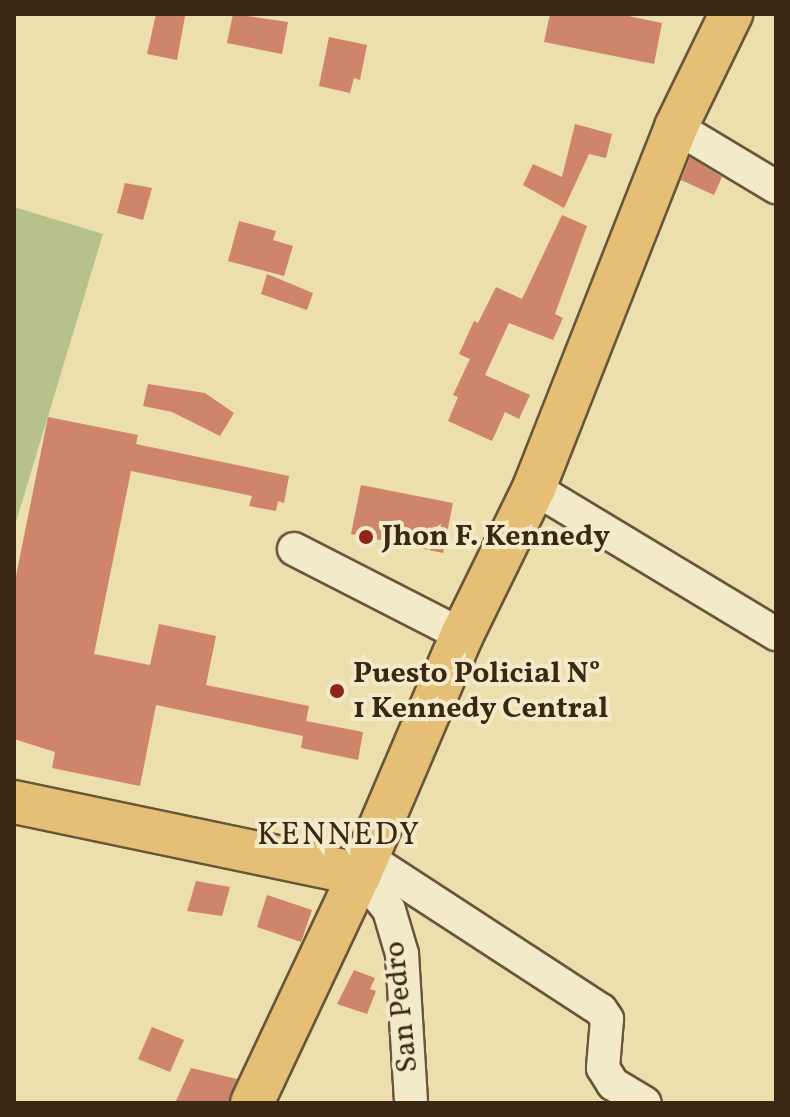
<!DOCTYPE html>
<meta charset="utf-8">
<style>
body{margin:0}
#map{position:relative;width:790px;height:1117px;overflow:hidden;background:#eddead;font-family:Vollkorn,serif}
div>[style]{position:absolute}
.green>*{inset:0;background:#b7c18b}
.building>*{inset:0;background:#ce856b}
.roads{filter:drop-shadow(2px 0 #68553a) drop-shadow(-2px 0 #68553a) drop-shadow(0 2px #68553a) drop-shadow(0 -2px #68553a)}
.minor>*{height:32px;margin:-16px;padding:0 16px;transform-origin:16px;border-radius:16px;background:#f3eaca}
.major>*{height:42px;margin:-21px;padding:0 21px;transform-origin:21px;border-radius:21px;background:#e6bf76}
.dots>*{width:22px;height:22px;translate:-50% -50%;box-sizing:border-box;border:4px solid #f3eaca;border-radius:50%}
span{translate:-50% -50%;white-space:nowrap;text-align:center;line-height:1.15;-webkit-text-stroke:8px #f3eaca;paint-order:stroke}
.poi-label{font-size:30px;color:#3c2713;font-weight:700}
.left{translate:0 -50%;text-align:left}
.street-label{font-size:30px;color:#3c2713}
.neighbourhood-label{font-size:32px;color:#3c2713;letter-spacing:2px}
.frame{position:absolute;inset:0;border:16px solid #3c2713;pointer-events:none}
</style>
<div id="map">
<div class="green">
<i style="clip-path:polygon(14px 207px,103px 234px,16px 522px,14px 522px)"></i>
</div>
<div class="building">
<i style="clip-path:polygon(156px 14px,185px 16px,177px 60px,147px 54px)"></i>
<i style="clip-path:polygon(233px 14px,288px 22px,282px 54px,227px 43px)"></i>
<i style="clip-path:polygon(550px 14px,619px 14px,662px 23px,654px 64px,544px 42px)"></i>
<i style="clip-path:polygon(329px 37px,367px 45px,360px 80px,354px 78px,350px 93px,319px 86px)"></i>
<i style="clip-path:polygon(575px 124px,612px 134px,606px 158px,589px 154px,564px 208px,523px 185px,533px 164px,562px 177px)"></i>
<i style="clip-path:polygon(690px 157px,722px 177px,714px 195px,681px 180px)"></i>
<i style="clip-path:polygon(125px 183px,152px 188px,143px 220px,117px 213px)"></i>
<i style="clip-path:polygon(562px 215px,587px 226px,555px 314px,563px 318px,553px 340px,509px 323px,485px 375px,530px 395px,519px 419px,505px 412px,492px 441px,448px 421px,458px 397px,453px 395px,470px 359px,459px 354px,474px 321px,478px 323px,496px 287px,522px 299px)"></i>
<i style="clip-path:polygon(239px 221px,276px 231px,273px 240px,293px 246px,284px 276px,228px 261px)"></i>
<i style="clip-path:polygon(267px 274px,313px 293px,307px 310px,261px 294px)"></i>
<i style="clip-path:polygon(148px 384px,205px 393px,234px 413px,220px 436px,172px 412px,143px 406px)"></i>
<i style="clip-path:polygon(48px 417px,138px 435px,136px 444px,289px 476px,284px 503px,278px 501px,276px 511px,249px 506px,252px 496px,243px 494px,131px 471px,94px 654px,150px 665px,159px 624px,216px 636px,206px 685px,309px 706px,306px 721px,363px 732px,358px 760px,301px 748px,304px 729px,303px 736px,156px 705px,140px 786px,52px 768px,55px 752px,14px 739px,14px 586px)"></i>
<i style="clip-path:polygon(361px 485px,453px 503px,443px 553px,351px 534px)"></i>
<i style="clip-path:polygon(196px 881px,230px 887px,222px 916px,187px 911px)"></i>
<i style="clip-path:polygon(267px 895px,312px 910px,301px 942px,257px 927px)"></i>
<i style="clip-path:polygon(354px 970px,375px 978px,370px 989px,376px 991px,367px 1014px,337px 1004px)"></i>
<i style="clip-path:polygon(152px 1027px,184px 1040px,170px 1072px,138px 1059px)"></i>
<i style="clip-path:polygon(191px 1068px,237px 1079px,228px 1103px,175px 1103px)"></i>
</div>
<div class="roads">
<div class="minor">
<i style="left:676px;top:127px;width:117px;rotate:31deg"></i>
<i style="left:534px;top:488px;width:283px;rotate:31.1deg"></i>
<i style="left:294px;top:549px;width:189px;rotate:27.1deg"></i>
<i style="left:366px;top:857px;width:280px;rotate:33.1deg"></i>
<i style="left:601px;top:1010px;width:11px;rotate:56deg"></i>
<i style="left:607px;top:1019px;width:49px;rotate:94.7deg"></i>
<i style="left:603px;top:1068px;width:19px;rotate:58deg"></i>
<i style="left:613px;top:1084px;width:37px;rotate:31deg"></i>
<i style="left:360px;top:874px;width:46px;rotate:51.1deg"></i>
<i style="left:389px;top:910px;width:46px;rotate:73.5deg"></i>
<i style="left:402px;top:954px;width:149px;rotate:86.5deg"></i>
</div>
<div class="major">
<i style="left:14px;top:802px;width:353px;rotate:11.8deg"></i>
<i style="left:252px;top:1103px;width:253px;rotate:-64.8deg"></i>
<i style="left:360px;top:874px;width:260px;rotate:-66.9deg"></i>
<i style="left:462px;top:635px;width:164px;rotate:-63.9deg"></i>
<i style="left:534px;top:488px;width:388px;rotate:-68.5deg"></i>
<i style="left:676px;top:127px;width:126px;rotate:-64deg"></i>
</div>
</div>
<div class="dots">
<i style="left:366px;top:537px;background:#8f2418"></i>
<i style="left:337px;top:691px;background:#8f2418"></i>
</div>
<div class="poi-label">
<span class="left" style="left:382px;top:537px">Jhon F. Kennedy</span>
<span class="left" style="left:353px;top:691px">Puesto Policial N°<br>1 Kennedy Central</span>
</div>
<div class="street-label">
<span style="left:402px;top:1007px;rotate:-96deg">San Pedro</span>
</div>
<div class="neighbourhood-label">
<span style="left:339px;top:836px">KENNEDY</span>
</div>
<div class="frame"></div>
</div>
